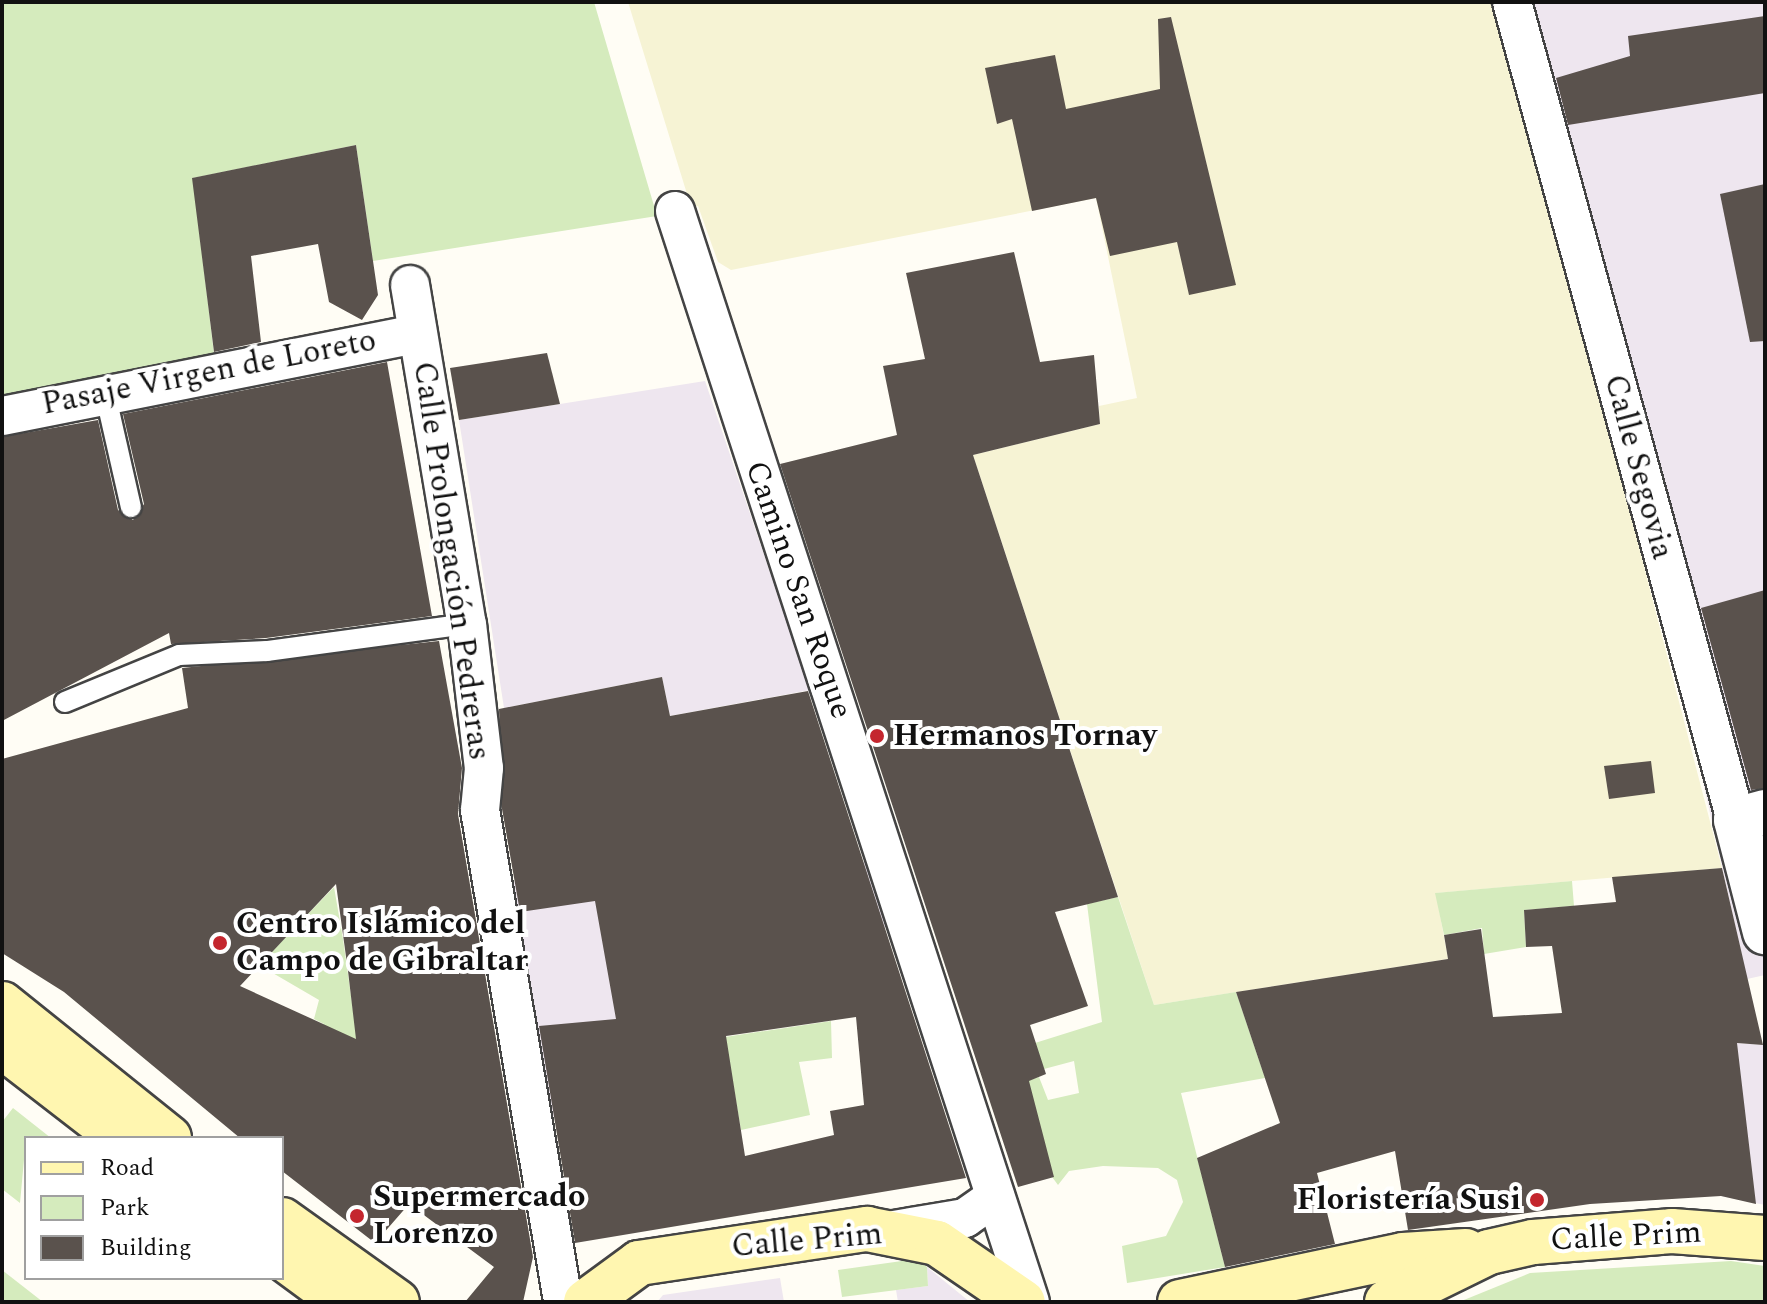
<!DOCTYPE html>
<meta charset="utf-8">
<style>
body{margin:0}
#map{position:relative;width:1767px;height:1304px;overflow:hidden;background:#fffdf5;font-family:Spectral,serif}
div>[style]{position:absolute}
.industrial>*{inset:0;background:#eee6ef}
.farmland>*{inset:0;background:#f6f3d4}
.green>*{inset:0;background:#d5ebbd}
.building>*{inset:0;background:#5a524d}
.roads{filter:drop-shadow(2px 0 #444) drop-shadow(-2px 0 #444) drop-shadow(0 2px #444) drop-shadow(0 -2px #444)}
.service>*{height:20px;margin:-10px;padding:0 10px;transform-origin:10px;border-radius:10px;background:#fff}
.minor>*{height:38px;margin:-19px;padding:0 19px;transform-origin:19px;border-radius:19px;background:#fff}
.tertiary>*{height:44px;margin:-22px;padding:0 22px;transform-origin:22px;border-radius:22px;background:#fff}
.secondary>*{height:44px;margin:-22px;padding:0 22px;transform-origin:22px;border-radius:22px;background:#fff6b0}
.dots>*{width:22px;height:22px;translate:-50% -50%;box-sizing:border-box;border:4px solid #fff;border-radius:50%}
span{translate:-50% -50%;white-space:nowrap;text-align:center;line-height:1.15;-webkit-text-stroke:8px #fff;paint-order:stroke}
.street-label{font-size:32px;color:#111}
.poi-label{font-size:32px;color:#111;font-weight:700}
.left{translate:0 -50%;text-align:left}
.right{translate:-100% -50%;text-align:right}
.frame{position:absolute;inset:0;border:4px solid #111;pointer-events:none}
.legend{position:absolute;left:24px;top:1136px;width:260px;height:144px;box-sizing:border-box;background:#fff;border:2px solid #a0a0a0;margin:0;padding:10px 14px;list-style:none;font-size:24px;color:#111}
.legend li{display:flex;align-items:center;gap:16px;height:40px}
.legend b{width:40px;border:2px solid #a0a0a0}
</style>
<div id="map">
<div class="industrial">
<i style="clip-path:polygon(1498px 2px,1765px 2px,1765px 975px,1747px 979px,1697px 755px,1573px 283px,1563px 277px)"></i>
<i style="clip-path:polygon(705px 381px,810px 690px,670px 716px,662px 677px,504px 708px,459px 420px)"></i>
<i style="clip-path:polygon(693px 853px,824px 868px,868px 861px,891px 926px,712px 962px,736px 1101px,547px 1117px,510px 883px)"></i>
<i style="clip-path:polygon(1737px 1043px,1763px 1045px,1765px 1054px,1765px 1205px,1721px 1196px)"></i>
<i style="clip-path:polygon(927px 1267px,970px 1302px,898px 1302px,896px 1290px,928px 1286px)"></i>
<i style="clip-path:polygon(780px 1278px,784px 1302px,657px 1302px,663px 1295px)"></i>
</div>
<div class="farmland">
<i style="clip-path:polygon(628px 2px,1498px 2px,1722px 868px,1436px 893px,1448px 959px,1154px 1005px,973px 455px,1100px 424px,1099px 406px,1137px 398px,1096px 198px,731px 270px,718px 262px,698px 206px,691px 207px)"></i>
</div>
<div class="green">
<i style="clip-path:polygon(2px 2px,594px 2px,657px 216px,373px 261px,356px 145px,193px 178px,214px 354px,2px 397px)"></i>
<i style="clip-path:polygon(1572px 881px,1574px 906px,1524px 910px,1526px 947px,1484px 954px,1482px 928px,1444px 935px,1435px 893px)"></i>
<i style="clip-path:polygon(334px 887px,343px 939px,363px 1081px,310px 1045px,324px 1024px,314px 1019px,319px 1000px,259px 965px)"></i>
<i style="clip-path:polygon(1118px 897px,1154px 1005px,1236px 992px,1265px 1078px,1181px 1093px,1225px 1267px,1127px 1283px,1122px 1246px,1166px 1236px,1183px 1202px,1177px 1180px,1158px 1168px,1103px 1166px,1069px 1171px,1058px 1185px,990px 1093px,1039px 1077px,1048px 1100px,1079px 1093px,1074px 1061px,1044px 1069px,1035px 1043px,1102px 1022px,1087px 904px)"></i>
<i style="clip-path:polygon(831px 1021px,832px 1058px,799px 1062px,810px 1115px,741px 1130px,725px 1037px)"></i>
<i style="clip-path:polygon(13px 1108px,51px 1138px,26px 1138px,20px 1203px,2px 1189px,2px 1122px)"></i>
<i style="clip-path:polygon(916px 1259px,927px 1267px,928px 1286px,842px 1297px,838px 1270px)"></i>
<i style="clip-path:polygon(1731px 1261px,1765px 1266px,1765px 1302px,1459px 1302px,1530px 1273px)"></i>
<i style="clip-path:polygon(2px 1270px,43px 1302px,2px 1302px)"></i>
</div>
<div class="building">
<i style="clip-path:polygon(1765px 16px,1765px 93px,1568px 125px,1556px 78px,1630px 56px,1628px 36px)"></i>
<i style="clip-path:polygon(1171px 17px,1236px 285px,1189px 295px,1177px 242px,1110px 256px,1096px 198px,1032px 211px,1012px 119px,997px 124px,985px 68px,1055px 55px,1066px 109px,1160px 89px,1158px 19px)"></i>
<i style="clip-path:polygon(356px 145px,378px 295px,362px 320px,329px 302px,318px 244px,251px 256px,261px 342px,214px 352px,192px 178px)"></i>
<i style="clip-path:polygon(1765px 184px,1765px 341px,1750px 342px,1720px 194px)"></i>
<i style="clip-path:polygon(1014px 252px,1040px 362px,1094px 355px,1100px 424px,973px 455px,1118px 897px,1055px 912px,1088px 1006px,1030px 1025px,1046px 1074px,1029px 1081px,1054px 1177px,1018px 1187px,780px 464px,897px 435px,883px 366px,925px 359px,906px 273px)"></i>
<i style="clip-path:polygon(547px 353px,560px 404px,459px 420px,450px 368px)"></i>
<i style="clip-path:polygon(387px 362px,432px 616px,266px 638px,171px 644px,169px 633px,2px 721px,2px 437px,98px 420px,118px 510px,133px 520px,144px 504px,123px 414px)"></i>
<i style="clip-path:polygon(1765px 590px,1765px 788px,1751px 790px,1701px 608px)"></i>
<i style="clip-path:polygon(evenodd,439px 641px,462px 768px,458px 814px,533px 1257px,523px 1302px,465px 1302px,494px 1267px,409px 1204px,375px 1243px,282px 1171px,282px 1138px,240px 1138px,64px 992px,2px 953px,2px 759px,188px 708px,182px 668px,439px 641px,336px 884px,348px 971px,356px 1039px,240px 986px,336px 884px)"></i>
<i style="clip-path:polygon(evenodd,662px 677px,670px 716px,808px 691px,966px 1178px,575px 1243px,539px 1026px,616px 1019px,595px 901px,520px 912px,502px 809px,499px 709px,662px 677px,856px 1017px,864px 1105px,830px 1111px,834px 1135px,745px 1156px,726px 1036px,856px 1017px)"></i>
<i style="clip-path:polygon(1651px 761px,1655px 793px,1609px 799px,1604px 766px)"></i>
<i style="clip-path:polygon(1722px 868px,1763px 1045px,1737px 1043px,1756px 1204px,1721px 1196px,1590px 1204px,1408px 1230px,1395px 1151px,1317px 1173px,1335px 1244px,1225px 1267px,1197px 1158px,1280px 1123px,1236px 992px,1448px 959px,1444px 935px,1481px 929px,1493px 1017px,1562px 1013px,1552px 946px,1526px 947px,1524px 910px,1616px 902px,1612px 877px)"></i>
</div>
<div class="roads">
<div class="service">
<i style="left:105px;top:393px;width:117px;rotate:77.2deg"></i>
<i style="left:65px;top:702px;width:123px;rotate:-22.4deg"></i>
<i style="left:179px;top:655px;width:88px;rotate:-2.6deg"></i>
<i style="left:267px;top:651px;width:202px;rotate:-7.7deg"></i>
</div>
<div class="minor">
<i style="left:1512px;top:2px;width:848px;rotate:74.69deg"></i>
<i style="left:675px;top:211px;width:1147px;rotate:71.98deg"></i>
<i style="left:410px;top:285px;width:344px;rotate:80.5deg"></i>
<i style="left:467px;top:624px;width:145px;rotate:83.3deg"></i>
<i style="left:484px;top:768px;width:42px;rotate:95.4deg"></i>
<i style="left:480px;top:810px;width:499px;rotate:80.4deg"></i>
<i style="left:2px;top:416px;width:423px;rotate:-11.2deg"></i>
<i style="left:894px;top:1230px;width:72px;rotate:-9.6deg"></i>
<i style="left:965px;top:1218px;width:37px;rotate:-35deg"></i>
</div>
<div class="tertiary">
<i style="left:1765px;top:812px;width:30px;rotate:165deg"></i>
<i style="left:1736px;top:820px;width:116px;rotate:75.5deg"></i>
</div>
<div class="secondary">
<i style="left:2px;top:1004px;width:214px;rotate:38.7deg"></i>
<i style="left:2px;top:1046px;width:150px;rotate:37.7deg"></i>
<i style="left:282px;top:1220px;width:141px;rotate:35.5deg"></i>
<i style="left:282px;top:1257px;width:76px;rotate:36.4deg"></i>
<i style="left:586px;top:1302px;width:66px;rotate:-36.3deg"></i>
<i style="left:639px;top:1263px;width:231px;rotate:-8.5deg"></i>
<i style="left:867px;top:1229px;width:71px;rotate:11.3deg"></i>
<i style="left:937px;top:1243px;width:104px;rotate:34.5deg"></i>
<i style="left:1180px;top:1302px;width:228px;rotate:-11.9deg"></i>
<i style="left:1403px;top:1255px;width:63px;rotate:-3.6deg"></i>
<i style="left:1387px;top:1302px;width:114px;rotate:-26.1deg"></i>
<i style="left:1489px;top:1252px;width:45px;rotate:-12.8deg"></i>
<i style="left:1533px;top:1242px;width:139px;rotate:-4.5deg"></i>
<i style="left:1672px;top:1231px;width:93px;rotate:4.3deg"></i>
</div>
</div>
<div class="dots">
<i style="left:877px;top:736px;background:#c4262e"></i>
<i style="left:220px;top:943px;background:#c4262e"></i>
<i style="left:1537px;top:1200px;background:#c4262e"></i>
<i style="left:357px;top:1216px;background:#c4262e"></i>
</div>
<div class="street-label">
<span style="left:209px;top:373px;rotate:-11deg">Pasaje Virgen de Loreto</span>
<span style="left:1638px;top:467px;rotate:75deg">Calle Segovia</span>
<span style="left:451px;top:561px;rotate:82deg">Calle Prolongación Pedreras</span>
<span style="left:798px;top:590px;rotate:71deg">Camino San Roque</span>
<span style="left:1626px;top:1237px;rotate:-3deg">Calle Prim</span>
<span style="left:807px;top:1241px;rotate:-5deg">Calle Prim</span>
</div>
<div class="poi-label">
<span class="left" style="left:893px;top:736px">Hermanos Tornay</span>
<span class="left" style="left:236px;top:943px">Centro Islámico del<br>Campo de Gibraltar</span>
<span class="left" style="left:373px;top:1216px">Supermercado<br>Lorenzo</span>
<span class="right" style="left:1521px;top:1200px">Floristería Susi</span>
</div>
<div class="frame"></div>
<ul class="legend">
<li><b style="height:10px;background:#fff6b0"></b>Road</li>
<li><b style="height:22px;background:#d5ebbd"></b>Park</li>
<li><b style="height:22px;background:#5a524d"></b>Building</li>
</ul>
</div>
